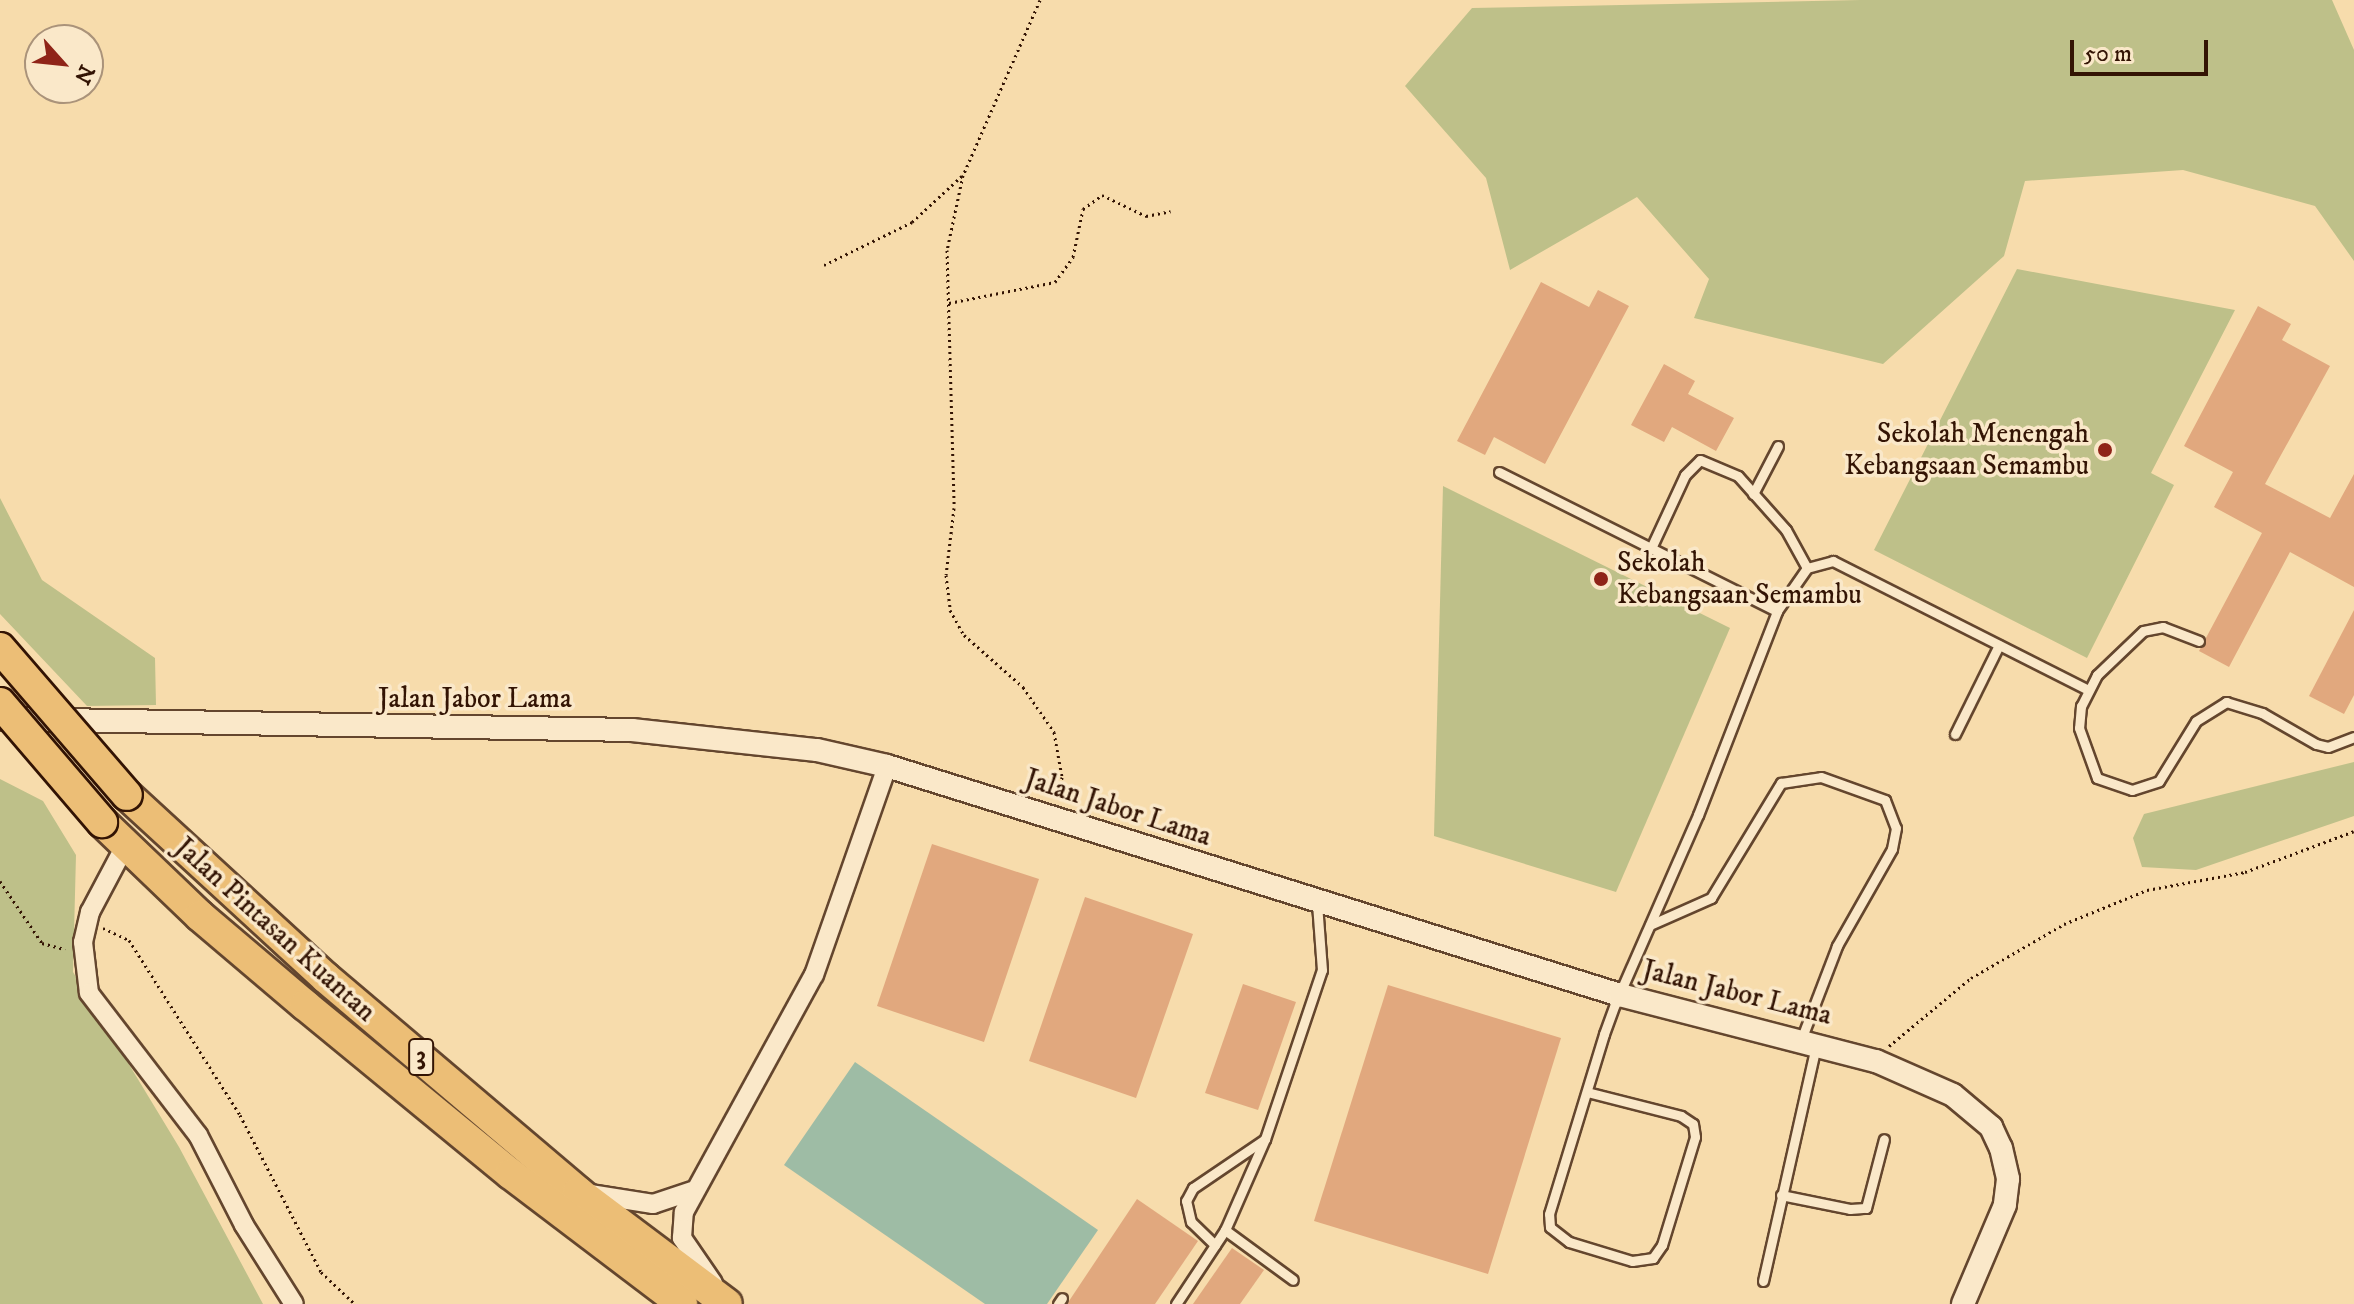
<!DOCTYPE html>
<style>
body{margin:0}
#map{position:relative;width:2354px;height:1304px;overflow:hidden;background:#f7dcac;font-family:"IM FELL DW Pica",serif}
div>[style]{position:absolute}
.green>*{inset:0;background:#bec089}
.water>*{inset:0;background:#9ebca5}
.building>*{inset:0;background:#e1a87e}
.path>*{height:3px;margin-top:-1.5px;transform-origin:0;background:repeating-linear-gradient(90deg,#331404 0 2px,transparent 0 6px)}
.roads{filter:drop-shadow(2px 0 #64462e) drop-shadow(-2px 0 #64462e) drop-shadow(0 2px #64462e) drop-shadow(0 -2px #64462e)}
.service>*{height:9px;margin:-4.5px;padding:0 4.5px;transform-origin:4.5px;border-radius:4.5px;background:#fae8c9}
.minor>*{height:18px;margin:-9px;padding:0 9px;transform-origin:9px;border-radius:9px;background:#fae8c9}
.tertiary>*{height:22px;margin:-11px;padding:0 11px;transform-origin:11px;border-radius:11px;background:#fae8c9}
.trunk>*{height:30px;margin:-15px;padding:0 15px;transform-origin:15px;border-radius:15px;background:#ecbe76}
.bridges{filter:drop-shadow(2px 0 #331404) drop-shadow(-2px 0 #331404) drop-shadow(0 2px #331404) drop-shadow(0 -2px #331404)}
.trunk-bridge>*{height:30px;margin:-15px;padding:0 15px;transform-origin:15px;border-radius:15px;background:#ecbe76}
.dots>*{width:22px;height:22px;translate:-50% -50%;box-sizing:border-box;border:4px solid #fae8c9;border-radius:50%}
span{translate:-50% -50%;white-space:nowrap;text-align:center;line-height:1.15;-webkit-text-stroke:7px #fae8c9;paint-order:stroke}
.shield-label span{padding:2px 6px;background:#fae8c9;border:2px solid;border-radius:6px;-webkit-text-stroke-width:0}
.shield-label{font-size:26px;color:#331404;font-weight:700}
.poi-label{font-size:28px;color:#331404}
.right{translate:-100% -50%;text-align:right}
.left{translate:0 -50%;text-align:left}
.street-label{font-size:28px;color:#331404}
.north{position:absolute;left:24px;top:24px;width:80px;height:80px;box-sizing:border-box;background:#fae8c9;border:2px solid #aa937a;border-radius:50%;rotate:117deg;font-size:22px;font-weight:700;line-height:32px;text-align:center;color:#331404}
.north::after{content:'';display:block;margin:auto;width:28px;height:36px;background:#8f2418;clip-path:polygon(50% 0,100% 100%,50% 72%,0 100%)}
.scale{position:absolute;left:2070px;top:40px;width:138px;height:36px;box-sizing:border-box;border:4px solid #331404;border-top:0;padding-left:10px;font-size:24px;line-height:28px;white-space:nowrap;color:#331404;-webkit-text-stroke:6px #fae8c9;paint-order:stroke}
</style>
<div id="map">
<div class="green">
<i style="clip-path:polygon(1860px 0,2332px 0,2354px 50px,2354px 261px,2315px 206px,2183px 170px,2025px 181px,2004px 256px,1883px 364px,1694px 318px,1709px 279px,1637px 197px,1510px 270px,1486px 178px,1405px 86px,1472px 8px)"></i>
<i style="clip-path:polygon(2017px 269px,2235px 310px,2151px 473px,2174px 485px,2087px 658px,1874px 550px)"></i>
<i style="clip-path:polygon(1443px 486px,1730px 628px,1616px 892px,1434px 836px)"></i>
<i style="clip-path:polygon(0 498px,42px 580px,155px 658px,156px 705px,87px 706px,0 614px)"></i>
<i style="clip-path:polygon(2354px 762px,2354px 816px,2196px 870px,2142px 867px,2133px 838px,2144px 814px)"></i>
<i style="clip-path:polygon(0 779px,43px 801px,76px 855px,73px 972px,179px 1147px,263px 1304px,0 1304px)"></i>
</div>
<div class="water">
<i style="clip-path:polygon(855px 1062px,1098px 1230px,1047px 1304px,985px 1304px,784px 1165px)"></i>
</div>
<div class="building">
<i style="clip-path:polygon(1541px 282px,1589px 307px,1598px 290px,1629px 306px,1545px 464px,1494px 437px,1485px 455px,1457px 441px)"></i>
<i style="clip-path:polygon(2258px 306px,2291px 324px,2282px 340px,2330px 366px,2265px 484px,2330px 518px,2354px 474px,2354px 587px,2290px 552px,2229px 667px,2199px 651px,2262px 533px,2214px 507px,2233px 472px,2184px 446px)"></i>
<i style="clip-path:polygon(1664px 364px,1695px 381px,1688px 394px,1734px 418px,1716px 451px,1672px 427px,1664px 442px,1631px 425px)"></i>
<i style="clip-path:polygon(2354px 610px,2354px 695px,2344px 714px,2309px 696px)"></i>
<i style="clip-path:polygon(932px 844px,1039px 879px,984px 1042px,877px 1006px)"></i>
<i style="clip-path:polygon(1085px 897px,1193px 934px,1136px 1098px,1029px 1061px)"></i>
<i style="clip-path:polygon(1243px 984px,1296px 1002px,1258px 1110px,1205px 1093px)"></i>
<i style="clip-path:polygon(1388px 985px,1561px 1038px,1488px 1274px,1314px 1221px)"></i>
<i style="clip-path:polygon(1137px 1199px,1198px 1241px,1155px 1304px,1067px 1304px)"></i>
<i style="clip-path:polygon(1232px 1248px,1264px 1270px,1240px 1304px,1193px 1304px)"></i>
</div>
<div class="path">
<i style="left:1040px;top:0;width:191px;rotate:113.7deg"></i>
<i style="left:963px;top:175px;width:77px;rotate:102deg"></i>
<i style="left:947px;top:250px;width:258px;rotate:88.4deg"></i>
<i style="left:954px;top:508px;width:67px;rotate:96.8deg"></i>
<i style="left:946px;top:575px;width:35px;rotate:83deg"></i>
<i style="left:950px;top:610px;width:29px;rotate:61deg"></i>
<i style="left:964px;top:635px;width:79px;rotate:41.4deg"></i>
<i style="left:1023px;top:687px;width:55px;rotate:55.4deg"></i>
<i style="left:1054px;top:732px;width:46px;rotate:79.9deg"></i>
<i style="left:1062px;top:777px;width:23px;rotate:97deg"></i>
<i style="left:824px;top:265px;width:98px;rotate:-26deg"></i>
<i style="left:912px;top:222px;width:69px;rotate:-42.7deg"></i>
<i style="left:949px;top:303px;width:108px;rotate:-11.2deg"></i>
<i style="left:1055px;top:282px;width:31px;rotate:-54deg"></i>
<i style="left:1073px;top:257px;width:49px;rotate:-78.2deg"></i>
<i style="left:1083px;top:209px;width:24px;rotate:-36deg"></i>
<i style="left:1102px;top:195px;width:49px;rotate:25.5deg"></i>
<i style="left:1146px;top:216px;width:25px;rotate:-11deg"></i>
<i style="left:0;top:881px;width:75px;rotate:55.9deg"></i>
<i style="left:42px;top:943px;width:24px;rotate:15deg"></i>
<i style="left:103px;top:928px;width:29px;rotate:25deg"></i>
<i style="left:129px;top:940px;width:207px;rotate:57.6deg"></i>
<i style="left:240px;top:1115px;width:177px;rotate:62.7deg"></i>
<i style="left:321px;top:1272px;width:47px;rotate:43.3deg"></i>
<i style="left:1889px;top:1046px;width:107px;rotate:-39.7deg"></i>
<i style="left:1971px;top:978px;width:108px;rotate:-30.1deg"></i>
<i style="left:2064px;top:924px;width:90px;rotate:-22.3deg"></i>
<i style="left:2147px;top:890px;width:100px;rotate:-10.4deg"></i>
<i style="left:2245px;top:872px;width:116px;rotate:-20.6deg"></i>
</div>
<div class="roads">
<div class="service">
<i style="left:1499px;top:472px;width:311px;rotate:26.6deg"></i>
<i style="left:1753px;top:494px;width:54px;rotate:-62.5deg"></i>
<i style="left:1652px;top:546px;width:78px;rotate:-65.1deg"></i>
<i style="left:1685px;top:475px;width:21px;rotate:-45deg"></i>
<i style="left:1700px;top:460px;width:41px;rotate:22.8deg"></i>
<i style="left:1738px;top:476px;width:72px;rotate:48.4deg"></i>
<i style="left:1786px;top:530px;width:43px;rotate:61.1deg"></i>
<i style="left:2199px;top:641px;width:39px;rotate:-159deg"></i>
<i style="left:2163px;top:627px;width:20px;rotate:169deg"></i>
<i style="left:2143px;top:631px;width:64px;rotate:136.3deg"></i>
<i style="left:2097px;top:675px;width:35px;rotate:117deg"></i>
<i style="left:2081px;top:706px;width:22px;rotate:95deg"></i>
<i style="left:2079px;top:728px;width:53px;rotate:70.2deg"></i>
<i style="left:2097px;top:778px;width:37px;rotate:19deg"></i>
<i style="left:2132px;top:790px;width:28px;rotate:-18deg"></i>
<i style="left:2159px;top:781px;width:70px;rotate:-58.3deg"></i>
<i style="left:2196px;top:721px;width:36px;rotate:-32deg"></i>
<i style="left:2226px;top:702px;width:38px;rotate:17deg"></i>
<i style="left:2262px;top:713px;width:62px;rotate:29.9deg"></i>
<i style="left:2316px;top:744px;width:12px;rotate:14deg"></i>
<i style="left:2328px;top:747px;width:28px;rotate:-21deg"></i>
<i style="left:1955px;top:734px;width:99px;rotate:-63.7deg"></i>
<i style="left:1650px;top:925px;width:67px;rotate:-23.9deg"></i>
<i style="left:1711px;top:898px;width:135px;rotate:-58.7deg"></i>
<i style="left:1781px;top:783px;width:40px;rotate:-8.5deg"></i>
<i style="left:1821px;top:777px;width:68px;rotate:19.8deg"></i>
<i style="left:1885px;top:800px;width:30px;rotate:69deg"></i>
<i style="left:1896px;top:828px;width:21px;rotate:101deg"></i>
<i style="left:1892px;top:849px;width:112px;rotate:119.6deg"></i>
<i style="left:1837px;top:946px;width:101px;rotate:111deg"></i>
<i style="left:1587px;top:1092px;width:97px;rotate:14.3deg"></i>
<i style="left:1681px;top:1116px;width:14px;rotate:34deg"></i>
<i style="left:1693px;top:1124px;width:13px;rotate:81deg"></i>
<i style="left:1695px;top:1137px;width:113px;rotate:107deg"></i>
<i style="left:1662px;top:1245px;width:16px;rotate:125deg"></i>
<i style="left:1653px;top:1258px;width:21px;rotate:172deg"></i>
<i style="left:1632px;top:1261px;width:66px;rotate:-163.2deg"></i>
<i style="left:1569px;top:1242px;width:24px;rotate:-142deg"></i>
<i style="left:1550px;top:1227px;width:13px;rotate:-94deg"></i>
<i style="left:1549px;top:1214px;width:188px;rotate:-73deg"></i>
<i style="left:1604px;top:1034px;width:32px;rotate:-70deg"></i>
<i style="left:1615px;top:1004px;width:206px;rotate:-66.3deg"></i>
<i style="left:1698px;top:815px;width:219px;rotate:-68.8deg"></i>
<i style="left:1777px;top:611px;width:52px;rotate:-55.1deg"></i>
<i style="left:1807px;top:568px;width:27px;rotate:-15deg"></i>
<i style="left:1833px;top:561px;width:286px;rotate:26.8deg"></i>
<i style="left:1781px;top:1195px;width:70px;rotate:11.5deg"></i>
<i style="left:1850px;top:1209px;width:16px;rotate:-4deg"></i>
<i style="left:1866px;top:1208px;width:71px;rotate:-75.4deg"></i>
<i style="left:1225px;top:1230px;width:84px;rotate:36.3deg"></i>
<i style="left:1215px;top:1245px;width:33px;rotate:-136deg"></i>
<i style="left:1191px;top:1222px;width:22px;rotate:-103deg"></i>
<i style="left:1186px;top:1201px;width:15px;rotate:-62deg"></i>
<i style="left:1193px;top:1188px;width:87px;rotate:-34.2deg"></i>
<i style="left:1763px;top:1281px;width:241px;rotate:-77.3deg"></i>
<i style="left:1058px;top:1304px;width:7px;rotate:-56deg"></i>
<i style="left:1176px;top:1304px;width:89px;rotate:-56.5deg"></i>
<i style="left:1225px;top:1230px;width:99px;rotate:-66.3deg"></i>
<i style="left:1265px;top:1139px;width:178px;rotate:-71.4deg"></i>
<i style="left:1322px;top:970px;width:67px;rotate:-94.3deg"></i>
</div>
<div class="minor">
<i style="left:125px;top:846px;width:75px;rotate:117.9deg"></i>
<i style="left:90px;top:912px;width:31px;rotate:103deg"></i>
<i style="left:83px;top:942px;width:51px;rotate:83.3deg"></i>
<i style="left:89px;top:993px;width:179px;rotate:52.5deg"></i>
<i style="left:198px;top:1135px;width:101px;rotate:62.9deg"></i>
<i style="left:244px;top:1225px;width:93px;rotate:57.7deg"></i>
<i style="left:590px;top:1194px;width:64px;rotate:9deg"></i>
<i style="left:653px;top:1204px;width:41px;rotate:-18.4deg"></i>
<i style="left:713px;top:1283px;width:55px;rotate:-124.6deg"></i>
<i style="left:682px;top:1238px;width:26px;rotate:-86deg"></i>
<i style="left:684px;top:1212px;width:270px;rotate:-61.3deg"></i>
<i style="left:814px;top:975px;width:221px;rotate:-70.7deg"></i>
</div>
<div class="tertiary">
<i style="left:3px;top:719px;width:629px;rotate:1deg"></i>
<i style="left:632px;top:730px;width:186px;rotate:6.2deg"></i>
<i style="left:817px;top:750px;width:72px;rotate:12.9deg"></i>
<i style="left:887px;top:766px;width:768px;rotate:17.35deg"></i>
<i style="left:1620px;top:995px;width:264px;rotate:14.5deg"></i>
<i style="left:1876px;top:1061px;width:84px;rotate:23.8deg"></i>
<i style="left:1953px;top:1095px;width:50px;rotate:40.1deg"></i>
<i style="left:1991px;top:1127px;width:23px;rotate:65deg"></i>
<i style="left:2001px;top:1148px;width:32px;rotate:77deg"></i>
<i style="left:2008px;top:1179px;width:26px;rotate:97deg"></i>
<i style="left:2005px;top:1205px;width:108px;rotate:113deg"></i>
</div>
<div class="trunk">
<i style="left:127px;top:795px;width:270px;rotate:42.6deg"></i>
<i style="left:326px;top:978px;width:331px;rotate:40.3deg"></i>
<i style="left:578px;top:1192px;width:186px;rotate:36.9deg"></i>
<i style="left:102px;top:822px;width:136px;rotate:43.8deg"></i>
<i style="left:200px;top:916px;width:138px;rotate:40.3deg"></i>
<i style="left:305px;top:1005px;width:266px;rotate:39.4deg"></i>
<i style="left:511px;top:1174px;width:215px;rotate:37.2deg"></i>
</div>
</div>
<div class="bridges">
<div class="trunk-bridge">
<i style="left:0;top:648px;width:194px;rotate:49.2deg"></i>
<i style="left:0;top:703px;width:157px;rotate:49.4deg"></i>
</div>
</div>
<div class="dots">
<i style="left:2105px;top:450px;background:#8f2418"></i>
<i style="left:1601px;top:579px;background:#8f2418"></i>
</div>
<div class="shield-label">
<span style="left:421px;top:1057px">3</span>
</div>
<div class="poi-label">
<span class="right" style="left:2089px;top:450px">Sekolah Menengah<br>Kebangsaan Semambu</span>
<span class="left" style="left:1617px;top:579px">Sekolah<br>Kebangsaan Semambu</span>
</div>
<div class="street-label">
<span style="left:475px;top:699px">Jalan Jabor Lama</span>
<span style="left:1118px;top:808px;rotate:18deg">Jalan Jabor Lama</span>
<span style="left:275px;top:930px;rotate:42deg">Jalan Pintasan Kuantan</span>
<span style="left:1737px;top:993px;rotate:14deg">Jalan Jabor Lama</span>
</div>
<div class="north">N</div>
<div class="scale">50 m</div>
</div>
